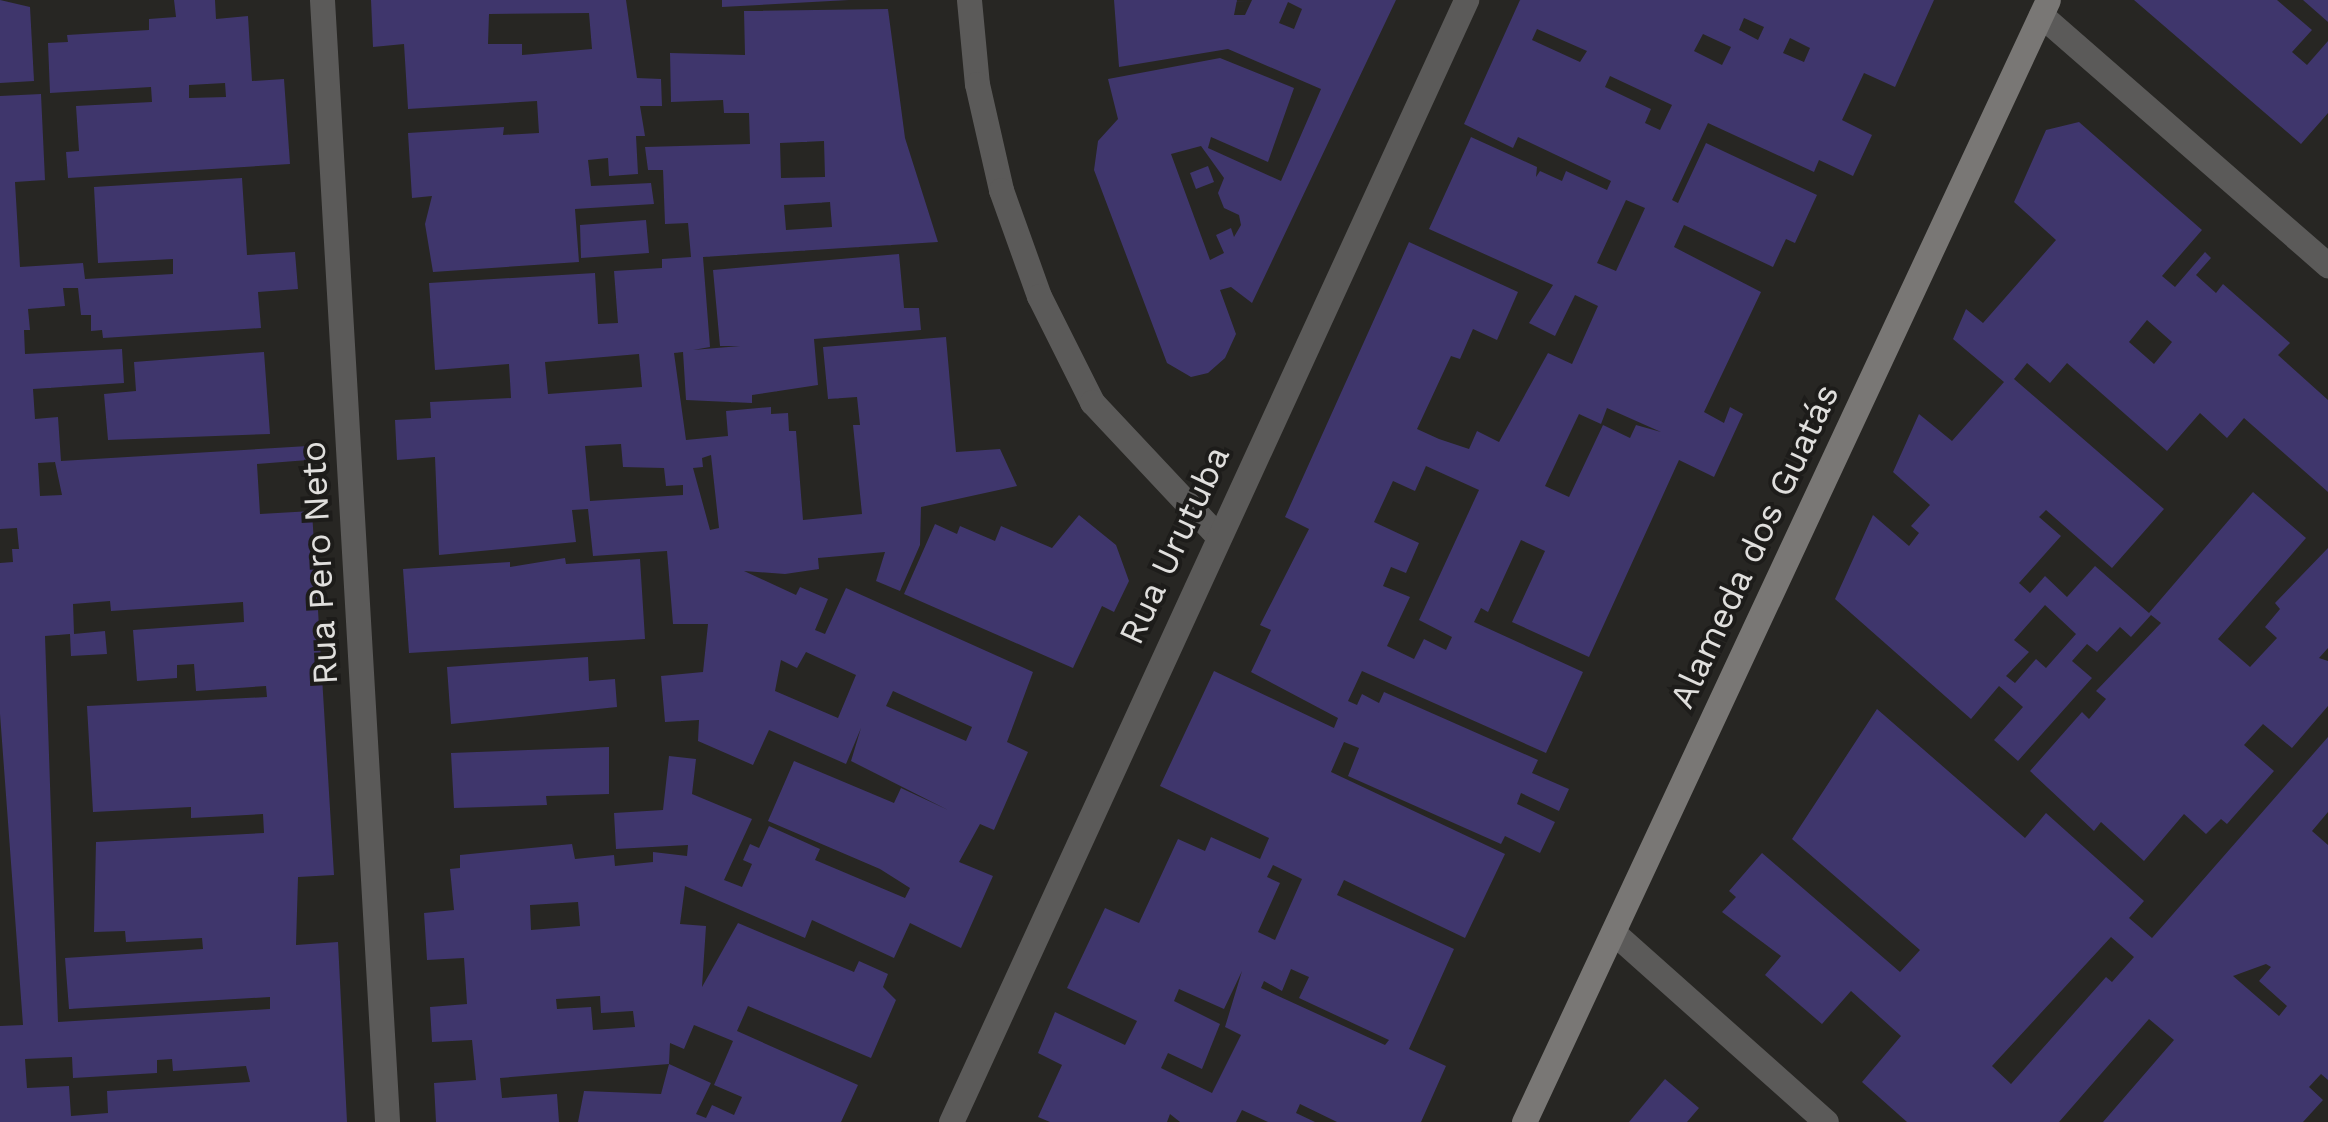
<!DOCTYPE html>
<meta charset="utf-8">
<style>
body{margin:0}
#map{position:relative;width:2328px;height:1122px;overflow:hidden;background:#272623;font-family:"Work Sans",sans-serif}
div>[style]{position:absolute}
.building>*{inset:0;background:#3f366c}
.street>*{height:25px;margin:-12.5px;padding:0 12.5px;transform-origin:12.5px;border-radius:12.5px;background:#5b5a59}
.secondary>*{height:25px;margin:-12.5px;padding:0 12.5px;transform-origin:12.5px;border-radius:12.5px;background:#797775}
span{translate:-50% -50%;white-space:nowrap;text-align:center;line-height:1.15;-webkit-text-stroke:8px #1d1c1a;paint-order:stroke}
.street-label{font-size:35px;color:#e0dfdd}
</style>
<div id="map">
<div class="building">
<i style="clip-path:polygon(0 0,30px 7px,34px 81px,0 83px)"></i>
<i style="clip-path:polygon(evenodd,174px 0,215px 0,216px 19px,248px 16px,252px 81px,284px 79px,290px 164px,68px 178px,66px 152px,79px 151px,76px 106px,152px 102px,151px 87px,50px 93px,48px 43px,68px 42px,67px 35px,149px 30px,149px 19px,176px 17px,174px 0,225px 83px,226px 97px,189px 98px,189px 85px,225px 83px)"></i>
<i style="clip-path:polygon(evenodd,371px 0,626px 0,637px 78px,661px 79px,662px 106px,640px 106px,645px 136px,636px 136px,638px 174px,609px 176px,608px 158px,588px 160px,591px 186px,651px 183px,654px 204px,575px 209px,579px 262px,433px 272px,425px 224px,432px 196px,412px 198px,408px 133px,504px 127px,503px 135px,539px 133px,537px 101px,408px 109px,404px 44px,373px 47px,371px 0,589px 13px,592px 49px,522px 55px,522px 44px,488px 44px,489px 14px,589px 13px)"></i>
<i style="clip-path:polygon(722px 0,849px 0,722px 7px)"></i>
<i style="clip-path:polygon(evenodd,1114px 0,1237px 0,1234px 15px,1245px 15px,1252px 0,1396px 0,1252px 303px,1231px 287px,1220px 290px,1236px 334px,1225px 358px,1208px 373px,1191px 377px,1167px 363px,1094px 170px,1098px 141px,1118px 119px,1108px 79px,1220px 58px,1294px 88px,1268px 162px,1211px 137px,1208px 148px,1281px 181px,1321px 89px,1228px 49px,1119px 67px,1114px 0,1288px 2px,1302px 9px,1294px 29px,1279px 23px,1288px 2px,1114px 0,1201px 146px,1224px 178px,1218px 193px,1224px 208px,1239px 215px,1241px 225px,1234px 237px,1231px 228px,1216px 235px,1224px 253px,1210px 260px,1171px 154px,1201px 146px)"></i>
<i style="clip-path:polygon(evenodd,1520px 0,1934px 0,1895px 87px,1864px 73px,1842px 120px,1872px 135px,1853px 176px,1819px 160px,1814px 172px,1708px 123px,1672px 200px,1678px 203px,1706px 143px,1817px 195px,1795px 243px,1786px 239px,1773px 267px,1684px 225px,1674px 247px,1761px 292px,1704px 412px,1724px 423px,1730px 407px,1743px 414px,1714px 477px,1679px 460px,1589px 657px,1512px 622px,1545px 551px,1521px 540px,1488px 612px,1481px 608px,1474px 622px,1583px 672px,1546px 753px,1362px 671px,1348px 701px,1357px 705px,1362px 694px,1379px 703px,1384px 692px,1538px 760px,1532px 773px,1569px 789px,1559px 811px,1521px 793px,1517px 804px,1555px 822px,1540px 853px,1505px 836px,1501px 844px,1348px 776px,1359px 748px,1344px 742px,1331px 772px,1505px 854px,1465px 938px,1344px 880px,1337px 895px,1454px 949px,1409px 1049px,1446px 1066px,1421px 1122px,1337px 1122px,1300px 1104px,1296px 1113px,1315px 1122px,1268px 1122px,1242px 1110px,1236px 1122px,1180px 1122px,1170px 1114px,1167px 1122px,1050px 1122px,1038px 1117px,1062px 1065px,1038px 1053px,1055px 1012px,1125px 1045px,1137px 1021px,1067px 988px,1105px 908px,1139px 923px,1178px 839px,1205px 851px,1211px 837px,1260px 859px,1269px 838px,1160px 786px,1214px 671px,1334px 728px,1338px 718px,1251px 672px,1271px 630px,1260px 625px,1309px 529px,1285px 517px,1409px 242px,1518px 292px,1497px 340px,1473px 329px,1460px 359px,1451px 356px,1417px 429px,1439px 439px,1469px 449px,1477px 431px,1499px 442px,1548px 353px,1572px 364px,1598px 306px,1575px 295px,1555px 336px,1529px 323px,1553px 285px,1429px 229px,1471px 137px,1537px 167px,1536px 177px,1540px 171px,1562px 181px,1566px 171px,1607px 190px,1611px 181px,1518px 137px,1513px 148px,1464px 124px,1520px 0,1744px 18px,1764px 27px,1758px 40px,1739px 30px,1744px 18px,1520px 0,1537px 29px,1587px 51px,1580px 62px,1532px 40px,1537px 29px,1520px 0,1703px 34px,1731px 47px,1722px 65px,1694px 51px,1703px 34px,1520px 0,1790px 38px,1810px 48px,1804px 62px,1783px 53px,1790px 38px,1520px 0,1610px 76px,1672px 105px,1660px 130px,1645px 123px,1651px 109px,1605px 87px,1610px 76px,1520px 0,1626px 200px,1645px 208px,1616px 271px,1597px 263px,1626px 200px,1520px 0,1607px 408px,1661px 432px,1636px 425px,1630px 438px,1603px 425px,1569px 497px,1545px 486px,1579px 414px,1601px 424px,1607px 408px,1520px 0,1426px 466px,1479px 490px,1419px 620px,1452px 637px,1446px 650px,1424px 639px,1414px 659px,1387px 646px,1410px 597px,1383px 586px,1391px 567px,1406px 573px,1419px 543px,1374px 522px,1393px 481px,1415px 491px,1426px 466px,1520px 0,1273px 865px,1302px 879px,1275px 940px,1258px 932px,1280px 883px,1267px 877px,1273px 865px,1520px 0,1291px 969px,1309px 977px,1299px 998px,1389px 1040px,1385px 1045px,1261px 988px,1264px 981px,1282px 991px,1291px 969px,1520px 0,1242px 971px,1225px 1027px,1241px 1035px,1212px 1093px,1161px 1068px,1168px 1053px,1202px 1069px,1220px 1024px,1174px 1001px,1179px 989px,1224px 1009px,1242px 971px)"></i>
<i style="clip-path:polygon(2134px 0,2277px 0,2312px 30px,2292px 52px,2307px 65px,2328px 41px,2328px 113px,2301px 144px)"></i>
<i style="clip-path:polygon(2303px 0,2328px 0,2328px 22px)"></i>
<i style="clip-path:polygon(evenodd,888px 9px,905px 138px,938px 242px,703px 257px,710px 347px,693px 350px,740px 346px,720px 346px,713px 270px,899px 254px,904px 308px,919px 308px,921px 330px,814px 339px,818px 385px,752px 395px,752px 403px,686px 400px,683px 352px,674px 353px,686px 440px,728px 436px,726px 411px,771px 407px,771px 414px,788px 413px,789px 431px,796px 431px,803px 520px,862px 514px,853px 425px,860px 425px,857px 397px,828px 399px,823px 347px,946px 337px,956px 452px,1000px 449px,1017px 486px,921px 507px,920px 545px,900px 591px,876px 581px,885px 552px,818px 558px,819px 569px,785px 574px,744px 571px,796px 595px,800px 587px,828px 599px,815px 630px,825px 634px,846px 588px,1033px 672px,1007px 742px,1028px 752px,994px 830px,980px 824px,959px 862px,993px 876px,961px 948px,910px 923px,894px 958px,812px 920px,805px 938px,685px 886px,680px 924px,706px 926px,702px 987px,738px 923px,854px 972px,859px 961px,888px 974px,883px 987px,896px 1000px,871px 1058px,748px 1006px,737px 1031px,858px 1085px,841px 1122px,578px 1122px,584px 1091px,661px 1094px,669px 1064px,711px 1083px,696px 1114px,706px 1118px,712px 1105px,734px 1115px,742px 1097px,714px 1085px,733px 1041px,694px 1025px,684px 1049px,670px 1043px,669px 1064px,500px 1078px,502px 1098px,557px 1094px,559px 1122px,436px 1122px,434px 1083px,476px 1080px,472px 1040px,432px 1042px,430px 1007px,467px 1004px,464px 958px,427px 960px,424px 913px,454px 910px,450px 869px,460px 868px,460px 855px,572px 844px,575px 859px,614px 855px,615px 866px,653px 862px,653px 852px,687px 856px,688px 845px,616px 849px,614px 813px,663px 810px,669px 756px,696px 759px,692px 794px,752px 819px,724px 880px,742px 887px,752px 864px,743px 860px,750px 844px,759px 848px,769px 826px,820px 849px,815px 860px,905px 898px,910px 888px,880px 869px,768px 821px,794px 761px,894px 803px,901px 788px,948px 810px,851px 761px,861px 728px,846px 764px,769px 730px,753px 765px,698px 741px,699px 720px,665px 722px,661px 676px,703px 672px,708px 624px,673px 624px,667px 551px,593px 556px,588px 509px,572px 510px,576px 542px,439px 555px,435px 457px,397px 460px,395px 420px,431px 418px,430px 402px,511px 398px,509px 364px,435px 370px,429px 283px,595px 273px,598px 324px,618px 323px,614px 271px,662px 268px,662px 259px,691px 257px,688px 223px,665px 224px,663px 170px,648px 170px,645px 147px,750px 144px,749px 113px,724px 113px,723px 100px,671px 102px,670px 53px,745px 55px,744px 11px,888px 9px,824px 141px,825px 177px,781px 178px,780px 143px,824px 141px,888px 9px,830px 202px,832px 227px,786px 230px,784px 205px,830px 202px,888px 9px,639px 354px,642px 387px,548px 394px,545px 362px,639px 354px,888px 9px,621px 444px,623px 467px,664px 468px,666px 486px,683px 485px,683px 495px,590px 501px,585px 446px,621px 444px,888px 9px,711px 455px,719px 528px,710px 530px,693px 468px,703px 467px,702px 458px,711px 455px,888px 9px,806px 652px,856px 675px,838px 718px,775px 691px,781px 660px,797px 668px,806px 652px,888px 9px,893px 691px,972px 727px,966px 741px,886px 706px,893px 691px,888px 9px,578px 902px,580px 926px,531px 930px,530px 905px,578px 902px,888px 9px,600px 996px,601px 1013px,633px 1011px,635px 1027px,593px 1030px,591px 1007px,557px 1009px,556px 999px,600px 996px)"></i>
<i style="clip-path:polygon(evenodd,41px 94px,45px 180px,15px 182px,20px 267px,83px 263px,85px 279px,173px 274px,173px 259px,98px 263px,94px 187px,242px 178px,247px 255px,295px 252px,298px 289px,258px 292px,261px 328px,103px 338px,102px 330px,91px 331px,91px 315px,81px 315px,78px 288px,63px 288px,65px 306px,28px 309px,30px 330px,24px 330px,25px 354px,122px 349px,124px 383px,33px 389px,35px 419px,58px 417px,61px 461px,308px 446px,308px 460px,257px 464px,260px 514px,312px 511px,334px 875px,298px 877px,296px 945px,338px 942px,347px 1122px,0 1122px,0 1026px,23px 1025px,0 714px,0 563px,13px 562px,12px 549px,19px 549px,17px 528px,0 529px,0 96px,41px 94px,55px 462px,62px 495px,40px 496px,38px 463px,55px 462px,41px 94px,110px 601px,111px 611px,243px 602px,244px 622px,133px 630px,137px 681px,177px 678px,177px 665px,194px 664px,196px 691px,266px 686px,267px 697px,87px 706px,93px 812px,191px 807px,191px 818px,263px 814px,264px 833px,96px 842px,94px 932px,125px 931px,126px 942px,202px 938px,203px 949px,65px 958px,69px 1009px,270px 997px,270px 1009px,58px 1022px,45px 636px,70px 634px,71px 656px,107px 654px,105px 631px,74px 634px,73px 604px,110px 601px,41px 94px,72px 1057px,73px 1078px,157px 1073px,157px 1060px,172px 1059px,173px 1071px,246px 1066px,250px 1082px,107px 1091px,108px 1113px,71px 1116px,69px 1086px,27px 1088px,25px 1059px,72px 1057px)"></i>
<i style="clip-path:polygon(evenodd,2079px 122px,2202px 230px,2162px 276px,2175px 287px,2205px 252px,2211px 258px,2196px 275px,2216px 293px,2223px 284px,2290px 343px,2278px 355px,2328px 400px,2328px 492px,2244px 418px,2227px 438px,2200px 413px,2167px 451px,2067px 363px,2050px 383px,2027px 363px,2014px 379px,2164px 509px,2112px 568px,2046px 510px,2039px 517px,2061px 536px,2019px 583px,2030px 593px,2045px 576px,2067px 597px,2095px 566px,2149px 613px,2253px 492px,2306px 538px,2218px 639px,2250px 667px,2277px 638px,2265px 627px,2280px 609px,2275px 603px,2328px 548px,2328px 648px,2319px 658px,2328px 661px,2328px 706px,2292px 748px,2263px 724px,2244px 745px,2274px 771px,2227px 824px,2221px 819px,2206px 834px,2184px 814px,2144px 861px,2101px 822px,2094px 831px,2030px 771px,2082px 712px,2089px 719px,2106px 699px,2096px 691px,2161px 623px,2151px 615px,2131px 637px,2120px 627px,2097px 652px,2087px 644px,2072px 661px,2092px 678px,2018px 761px,1994px 740px,2023px 707px,1999px 686px,1971px 719px,1835px 599px,1873px 515px,1909px 546px,1919px 533px,1911px 526px,1930px 505px,1893px 472px,1919px 414px,1952px 441px,2004px 382px,1953px 339px,1966px 309px,1983px 323px,2056px 240px,2014px 202px,2046px 130px,2079px 122px,2147px 320px,2172px 342px,2154px 364px,2129px 342px,2147px 320px,2079px 122px,2045px 605px,2076px 634px,2046px 668px,2036px 659px,2015px 683px,2006px 676px,2029px 652px,2014px 640px,2045px 605px)"></i>
<i style="clip-path:polygon(1208px 166px,1214px 182px,1196px 189px,1190px 173px)"></i>
<i style="clip-path:polygon(646px 220px,649px 253px,581px 258px,580px 225px)"></i>
<i style="clip-path:polygon(264px 352px,270px 434px,108px 440px,104px 394px,136px 391px,134px 362px)"></i>
<i style="clip-path:polygon(1079px 515px,1116px 545px,1129px 581px,1114px 612px,1102px 606px,1073px 668px,904px 594px,935px 524px,957px 534px,960px 526px,995px 541px,1001px 526px,1052px 548px)"></i>
<i style="clip-path:polygon(565px 558px,566px 564px,640px 559px,645px 639px,409px 653px,403px 569px,510px 562px,510px 567px)"></i>
<i style="clip-path:polygon(588px 657px,589px 681px,615px 679px,617px 707px,451px 724px,447px 667px)"></i>
<i style="clip-path:polygon(evenodd,1877px 709px,2025px 838px,2046px 813px,2144px 901px,2129px 918px,2152px 938px,2328px 737px,2328px 812px,2312px 831px,2328px 845px,2328px 1080px,2321px 1074px,2309px 1087px,2323px 1100px,2303px 1122px,2103px 1122px,2174px 1040px,2149px 1019px,2059px 1122px,1907px 1122px,1862px 1082px,1901px 1036px,1851px 991px,1822px 1024px,1765px 975px,1781px 956px,1722px 912px,1736px 897px,1729px 891px,1762px 853px,1900px 972px,1920px 950px,1792px 839px,1877px 709px,2111px 937px,2134px 957px,2112px 982px,2106px 977px,2011px 1084px,1992px 1066px,2111px 937px,1877px 709px,2266px 964px,2271px 967px,2259px 981px,2287px 1006px,2279px 1016px,2233px 976px,2266px 964px)"></i>
<i style="clip-path:polygon(609px 747px,609px 794px,546px 796px,547px 805px,454px 808px,451px 753px)"></i>
<i style="clip-path:polygon(1665px 1079px,1699px 1108px,1687px 1122px,1629px 1122px)"></i>
</div>
<div class="street">
<i style="left:322px;top:0;width:1124px;rotate:86.68deg"></i>
<i style="left:969px;top:0;width:84px;rotate:84.6deg"></i>
<i style="left:977px;top:84px;width:109px;rotate:77.2deg"></i>
<i style="left:1001px;top:190px;width:113px;rotate:70.3deg"></i>
<i style="left:1039px;top:296px;width:119px;rotate:63.4deg"></i>
<i style="left:1092px;top:402px;width:183px;rotate:46.8deg"></i>
<i style="left:2041px;top:15px;width:381px;rotate:41.1deg"></i>
<i style="left:1613px;top:932px;width:285px;rotate:41.7deg"></i>
<i style="left:951px;top:1122px;width:1235px;rotate:-65.34deg"></i>
</div>
<div class="secondary">
<i style="left:1524px;top:1122px;width:1238px;rotate:-64.97deg"></i>
</div>
<div class="street-label">
<span style="left:1174px;top:545px;rotate:-65deg">Rua Urutuba</span>
<span style="left:1754px;top:546px;rotate:-65deg">Alameda dos Guatás</span>
<span style="left:319px;top:563px;rotate:-93deg">Rua Pero Neto</span>
</div>
</div>
